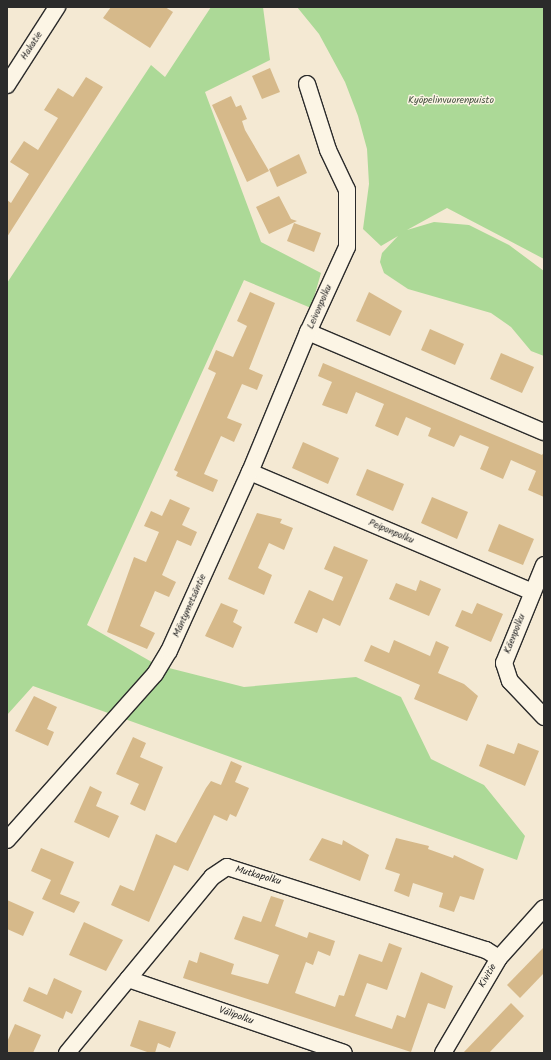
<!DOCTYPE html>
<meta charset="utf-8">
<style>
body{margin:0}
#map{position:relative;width:551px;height:1060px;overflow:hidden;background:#f4e9d3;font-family:Kalam,sans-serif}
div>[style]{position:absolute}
.green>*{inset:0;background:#acd997}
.building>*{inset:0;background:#d6b98a}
.roads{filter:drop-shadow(1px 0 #2b2b2b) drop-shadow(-1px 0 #2b2b2b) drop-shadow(0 1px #2b2b2b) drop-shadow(0 -1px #2b2b2b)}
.street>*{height:16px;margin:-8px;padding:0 8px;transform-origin:8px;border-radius:8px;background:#fcf5e5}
span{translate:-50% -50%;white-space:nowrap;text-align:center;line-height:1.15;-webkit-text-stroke:3px #fcf5e5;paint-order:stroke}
.street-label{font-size:10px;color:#2b2b2b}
.park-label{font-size:10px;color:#4b5646}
.frame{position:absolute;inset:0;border:8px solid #2b2b2b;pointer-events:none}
</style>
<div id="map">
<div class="green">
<i style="clip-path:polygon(211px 7px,263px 7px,270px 60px,205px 92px,261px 242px,321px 273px,311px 308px,244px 280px,87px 625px,157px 665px,244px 687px,356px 677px,401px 697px,431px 759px,484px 785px,525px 836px,517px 860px,33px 686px,7px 715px,7px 283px,151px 65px,165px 77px)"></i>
<i style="clip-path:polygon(297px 7px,544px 7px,544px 259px,447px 208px,407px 230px,434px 222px,469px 225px,509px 245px,544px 271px,544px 356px,531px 351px,511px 327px,491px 313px,408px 289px,384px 273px,380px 262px,382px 253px,398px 236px,381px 246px,363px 229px,369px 184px,367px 149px,358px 116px,345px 82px,319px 34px)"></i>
</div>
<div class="building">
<i style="clip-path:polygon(111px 7px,165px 7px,173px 12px,150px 48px,103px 18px)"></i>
<i style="clip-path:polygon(270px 68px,280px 92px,262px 99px,252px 76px)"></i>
<i style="clip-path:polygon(86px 77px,103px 87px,7px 237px,7px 200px,11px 203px,29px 174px,10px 162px,24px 141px,38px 150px,58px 118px,44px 110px,58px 88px,73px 97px)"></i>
<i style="clip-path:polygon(231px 96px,236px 107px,241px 105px,247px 119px,242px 121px,245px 130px,269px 171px,247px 182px,212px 105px)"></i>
<i style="clip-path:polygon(299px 154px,307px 173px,277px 187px,269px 169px)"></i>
<i style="clip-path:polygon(279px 196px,291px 219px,297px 221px,269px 234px,256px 207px)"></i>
<i style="clip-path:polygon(294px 223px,321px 233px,314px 252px,287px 241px)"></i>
<i style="clip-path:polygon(250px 292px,275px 303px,249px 369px,263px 375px,257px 390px,242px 384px,227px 418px,242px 424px,234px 442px,221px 436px,204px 474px,218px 480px,213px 492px,176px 476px,178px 472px,174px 470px,216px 373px,208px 369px,216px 350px,233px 357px,247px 326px,237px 321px)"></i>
<i style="clip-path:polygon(369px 292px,402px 311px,390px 336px,356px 321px)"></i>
<i style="clip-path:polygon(430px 329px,464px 344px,455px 365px,421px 350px)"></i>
<i style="clip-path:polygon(501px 353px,534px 367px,522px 393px,490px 379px)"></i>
<i style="clip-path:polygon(323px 363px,542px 455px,544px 452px,544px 497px,528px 490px,536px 471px,511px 460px,503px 479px,480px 469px,489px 447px,460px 435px,454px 447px,428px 436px,431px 428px,406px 417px,398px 436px,375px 426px,384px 404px,356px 392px,347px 414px,322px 405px,332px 382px,318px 376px)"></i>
<i style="clip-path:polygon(303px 442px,339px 458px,328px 484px,292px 468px)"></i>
<i style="clip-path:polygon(367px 469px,404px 484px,393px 511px,356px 495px)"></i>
<i style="clip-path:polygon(432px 497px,468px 512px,457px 539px,421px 523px)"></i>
<i style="clip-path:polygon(170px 499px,190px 508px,182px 525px,197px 532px,191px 546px,177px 540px,162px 575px,176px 582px,169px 597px,155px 591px,140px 626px,155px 633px,147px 649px,107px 632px,134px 557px,146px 562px,159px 532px,144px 526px,151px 511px,162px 516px)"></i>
<i style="clip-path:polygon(257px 513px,282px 519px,280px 523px,293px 528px,284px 550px,269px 543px,258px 568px,272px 575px,264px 595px,228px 579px)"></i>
<i style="clip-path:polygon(499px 524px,534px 539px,523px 565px,488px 551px)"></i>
<i style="clip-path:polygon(334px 546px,368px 560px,340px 626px,323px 618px,317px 633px,294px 623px,309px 590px,333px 601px,343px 577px,324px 569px)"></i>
<i style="clip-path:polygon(420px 580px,441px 589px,429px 616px,389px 599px,396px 583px,416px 591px)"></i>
<i style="clip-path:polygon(221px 603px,238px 610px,233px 622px,242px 627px,233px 648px,205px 636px)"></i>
<i style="clip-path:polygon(477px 603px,503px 614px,491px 642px,455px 626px,462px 610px,472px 614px)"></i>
<i style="clip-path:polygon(394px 640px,430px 656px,436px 641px,449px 647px,438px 673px,464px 684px,478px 696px,467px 721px,414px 699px,420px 685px,364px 661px,371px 645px,389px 653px)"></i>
<i style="clip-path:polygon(34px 696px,57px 707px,47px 729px,54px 732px,48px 746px,15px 731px)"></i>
<i style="clip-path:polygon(133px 737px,146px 743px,140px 757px,163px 767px,145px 811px,130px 804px,139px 784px,116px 774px)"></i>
<i style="clip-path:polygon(518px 743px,539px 751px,525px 786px,479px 766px,487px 744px,514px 754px)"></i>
<i style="clip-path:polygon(231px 761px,242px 766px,235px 782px,249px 788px,236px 817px,230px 814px,227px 821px,214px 815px,188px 871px,174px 865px,149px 922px,111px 905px,120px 885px,134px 891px,156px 834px,176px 843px,206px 788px,211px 781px,221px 785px)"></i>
<i style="clip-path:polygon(90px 786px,102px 792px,96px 806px,119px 816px,109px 838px,74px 822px)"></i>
<i style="clip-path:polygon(322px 838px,342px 845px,343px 840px,369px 855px,360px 881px,309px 860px)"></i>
<i style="clip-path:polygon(396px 838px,429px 846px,428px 849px,453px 858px,454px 855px,484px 869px,474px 900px,460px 896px,454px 912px,439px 907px,443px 893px,413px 883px,409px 897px,394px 891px,400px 874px,385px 869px)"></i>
<i style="clip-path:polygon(41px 848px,74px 862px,60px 894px,80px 902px,74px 913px,42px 899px,51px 880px,31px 871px)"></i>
<i style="clip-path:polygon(271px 896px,284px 900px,275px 926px,307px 938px,309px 932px,335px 941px,330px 956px,318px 951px,313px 965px,306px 962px,295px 993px,335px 1007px,339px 995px,344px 996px,359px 954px,382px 962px,389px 943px,402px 948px,387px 990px,367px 983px,355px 1016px,392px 1029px,397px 1015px,405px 1018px,421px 972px,453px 986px,445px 1009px,428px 1003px,411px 1052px,183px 978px,189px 960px,197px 963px,200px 952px,234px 964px,231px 974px,268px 984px,279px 955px,234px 939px,243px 916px,261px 922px)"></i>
<i style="clip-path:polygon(7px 900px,34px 912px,23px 936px,7px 929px)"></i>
<i style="clip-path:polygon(84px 922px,123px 940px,106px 971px,69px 955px)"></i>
<i style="clip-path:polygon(544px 947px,544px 973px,520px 998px,507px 985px)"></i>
<i style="clip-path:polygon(54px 978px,82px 991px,72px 1014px,66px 1011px,63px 1019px,23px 1001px,29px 987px,47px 995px)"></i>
<i style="clip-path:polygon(511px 1003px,524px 1016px,489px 1053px,463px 1053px)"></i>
<i style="clip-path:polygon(139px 1020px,176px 1032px,170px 1048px,158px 1043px,155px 1053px,150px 1053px,130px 1046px)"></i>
<i style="clip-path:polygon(15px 1024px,41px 1035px,33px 1053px,7px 1053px,7px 1042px)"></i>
</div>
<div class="roads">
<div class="street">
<i style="left:307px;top:84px;width:69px;rotate:72.3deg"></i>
<i style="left:328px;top:150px;width:44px;rotate:64.6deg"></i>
<i style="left:347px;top:190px;width:57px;rotate:90deg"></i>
<i style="left:347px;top:247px;width:94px;rotate:114.6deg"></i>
<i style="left:308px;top:332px;width:256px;rotate:23deg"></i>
<i style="left:7px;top:85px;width:93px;rotate:-57.3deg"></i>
<i style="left:250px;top:472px;width:307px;rotate:23deg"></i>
<i style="left:544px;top:565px;width:106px;rotate:112.2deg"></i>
<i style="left:504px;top:663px;width:19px;rotate:72deg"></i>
<i style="left:510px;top:681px;width:50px;rotate:46.6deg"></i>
<i style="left:7px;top:840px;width:222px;rotate:-48.3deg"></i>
<i style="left:155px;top:674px;width:27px;rotate:-59deg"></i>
<i style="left:169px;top:651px;width:196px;rotate:-65.7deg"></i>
<i style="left:250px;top:472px;width:152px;rotate:-67.5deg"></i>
<i style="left:128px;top:979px;width:228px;rotate:18.9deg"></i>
<i style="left:67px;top:1053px;width:228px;rotate:-50.5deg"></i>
<i style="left:212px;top:877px;width:18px;rotate:-34deg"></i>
<i style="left:227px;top:867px;width:272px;rotate:17.8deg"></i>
<i style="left:486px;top:950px;width:15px;rotate:32deg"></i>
<i style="left:443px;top:1053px;width:110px;rotate:-59.5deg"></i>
<i style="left:499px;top:958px;width:67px;rotate:-48deg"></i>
</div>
</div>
<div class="street-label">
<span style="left:32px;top:46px;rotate:-57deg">Hakatie</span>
<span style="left:320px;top:307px;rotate:-66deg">Leivonpolku</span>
<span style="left:391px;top:532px;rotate:23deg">Peiponpolku</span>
<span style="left:190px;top:606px;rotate:-66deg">Mäntymetsäntie</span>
<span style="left:515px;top:634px;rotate:-68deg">Käenpolku</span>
<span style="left:258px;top:876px;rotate:16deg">Mutkapolku</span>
<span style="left:488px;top:976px;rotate:-60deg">Kivitie</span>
<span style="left:236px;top:1016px;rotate:19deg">Välipolku</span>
</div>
<div class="park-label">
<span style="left:451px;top:101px">Kyöpelinvuorenpuisto</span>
</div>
<div class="frame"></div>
</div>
